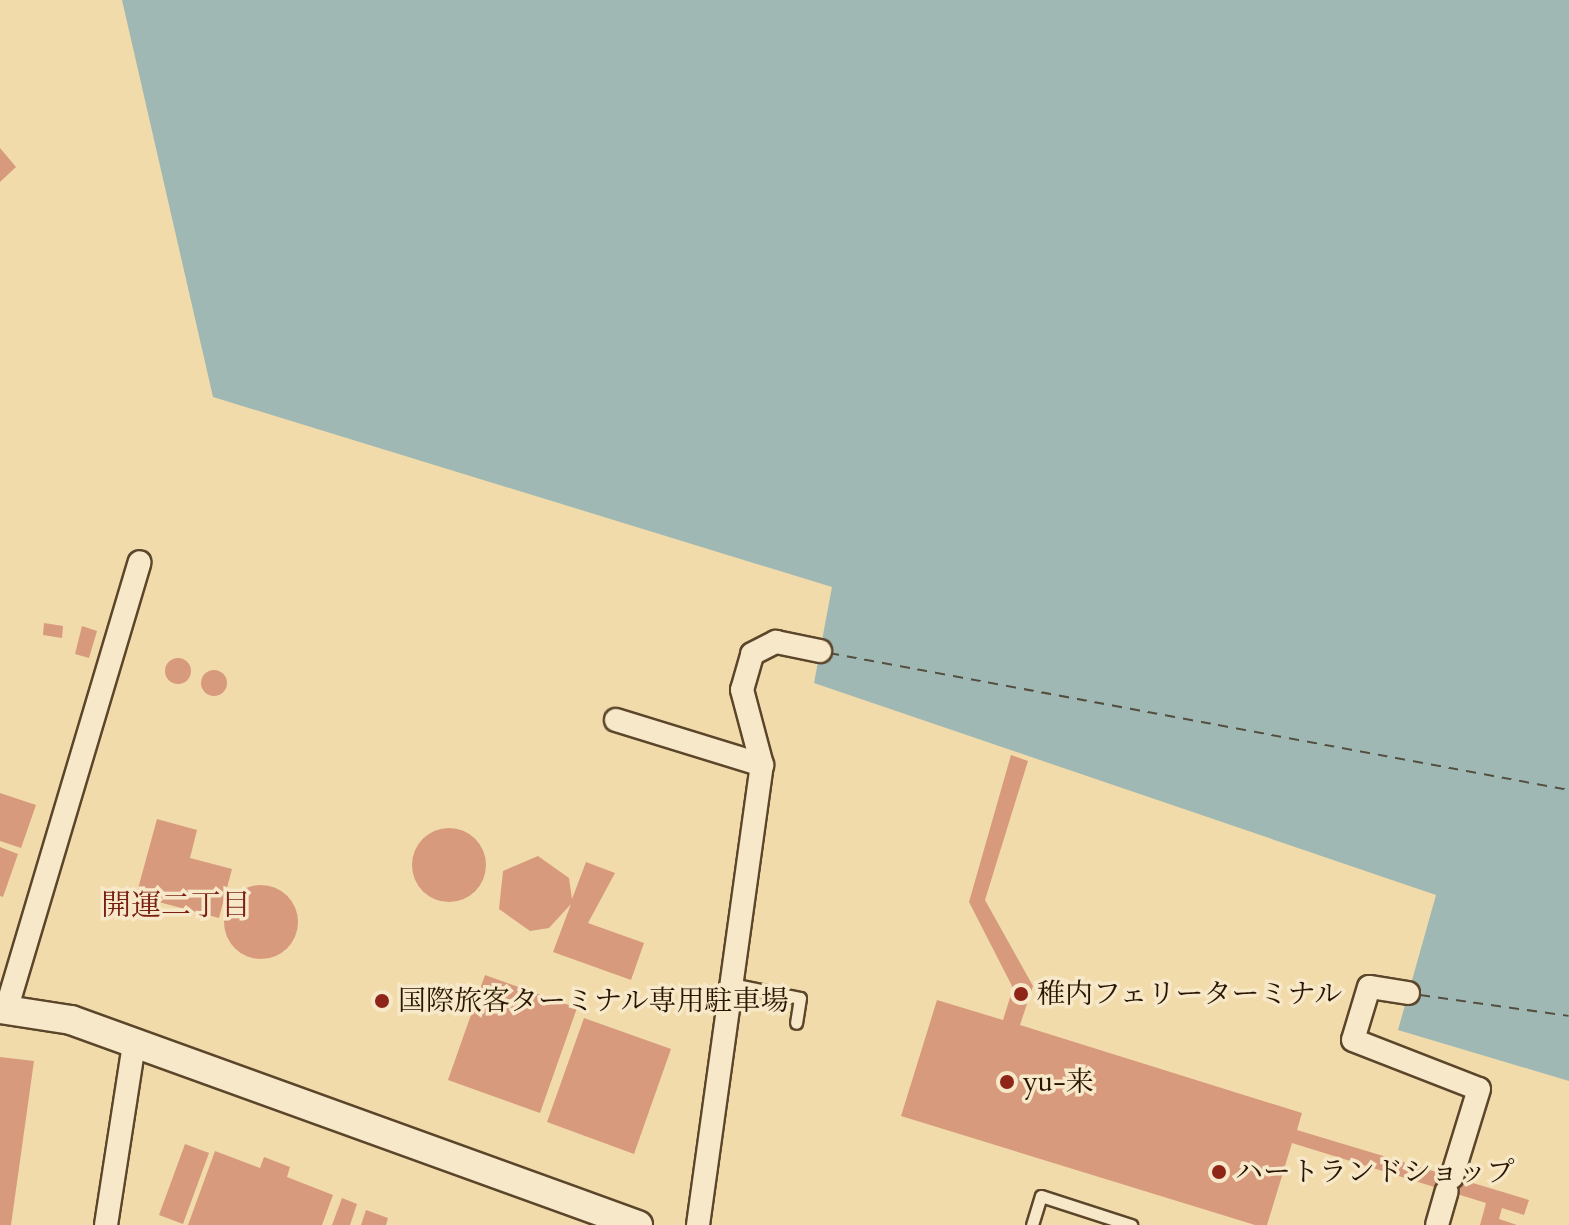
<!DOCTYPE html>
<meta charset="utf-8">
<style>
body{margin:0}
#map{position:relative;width:1569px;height:1225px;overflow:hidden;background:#f1dbab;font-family:Cardo,"Noto Serif JP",serif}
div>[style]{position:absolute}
.water>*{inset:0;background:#9fb8b4}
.ferry>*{height:2px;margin-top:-1px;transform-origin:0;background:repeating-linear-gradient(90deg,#534e3f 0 10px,transparent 0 18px)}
.building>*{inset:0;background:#d89a7d}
.round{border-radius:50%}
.roads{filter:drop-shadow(2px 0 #5c462b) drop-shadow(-2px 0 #5c462b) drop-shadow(0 2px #5c462b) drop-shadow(0 -2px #5c462b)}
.service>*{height:11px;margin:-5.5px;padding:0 5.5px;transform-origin:5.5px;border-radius:5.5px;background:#f6e8c8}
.minor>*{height:22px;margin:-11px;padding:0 11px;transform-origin:11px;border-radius:11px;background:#f6e8c8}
.tertiary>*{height:28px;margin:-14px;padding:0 14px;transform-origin:14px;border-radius:14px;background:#f6e8c8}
.dots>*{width:22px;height:22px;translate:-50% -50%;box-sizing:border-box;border:4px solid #f6e8c8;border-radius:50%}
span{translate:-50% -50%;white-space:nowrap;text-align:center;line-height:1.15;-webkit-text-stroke:7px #f6e8c8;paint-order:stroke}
.poi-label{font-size:28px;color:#2a1500}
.left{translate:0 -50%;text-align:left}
.neighbourhood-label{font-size:30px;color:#7a1f14}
</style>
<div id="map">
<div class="water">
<i style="clip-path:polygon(122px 0,1569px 0,1569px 1081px,1398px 1030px,1436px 895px,814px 683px,832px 587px,213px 397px)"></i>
</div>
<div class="ferry">
<i style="left:829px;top:653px;width:753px;rotate:10.49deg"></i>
<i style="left:1420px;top:995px;width:150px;rotate:8deg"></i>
</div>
<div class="building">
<i style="clip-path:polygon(0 148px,16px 167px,0 182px)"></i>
<i style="clip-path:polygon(44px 623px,63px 626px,62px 638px,43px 635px)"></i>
<i style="clip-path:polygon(82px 626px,97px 631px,89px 658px,75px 654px)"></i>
<i class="round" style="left:165px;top:658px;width:26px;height:26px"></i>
<i class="round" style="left:201px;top:670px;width:26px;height:26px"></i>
<i style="clip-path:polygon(1011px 755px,1028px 761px,985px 900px,1033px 986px,1020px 1025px,1302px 1113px,1297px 1130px,1529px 1200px,1524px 1215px,1502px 1208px,1499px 1219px,1517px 1225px,1480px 1225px,1486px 1203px,1292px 1143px,1267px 1225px,1255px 1225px,901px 1116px,937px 1000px,1003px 1020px,1013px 988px,969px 902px)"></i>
<i style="clip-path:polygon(0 793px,36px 805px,21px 848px,0 841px)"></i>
<i style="clip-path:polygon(157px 819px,197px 830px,190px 858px,232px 869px,219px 918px,136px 896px)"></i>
<i class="round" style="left:412px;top:828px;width:74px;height:74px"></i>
<i style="clip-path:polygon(0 847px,18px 854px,3px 897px,0 896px)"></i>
<i style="clip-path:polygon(538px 856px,569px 878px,572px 899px,586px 862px,615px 873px,588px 923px,644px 943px,631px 980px,553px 952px,571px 904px,549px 928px,530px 931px,499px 909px,503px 871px)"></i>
<i class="round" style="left:224px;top:885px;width:74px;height:74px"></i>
<i style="clip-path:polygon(485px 975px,577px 1008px,540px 1113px,448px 1080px)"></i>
<i style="clip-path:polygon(584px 1018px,671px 1049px,634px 1154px,547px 1122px)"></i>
<i style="clip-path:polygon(0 1057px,34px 1061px,11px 1225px,0 1225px)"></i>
<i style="clip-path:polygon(185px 1144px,209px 1153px,183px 1224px,159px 1215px)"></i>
<i style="clip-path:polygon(215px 1151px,260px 1168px,264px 1157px,290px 1167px,287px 1177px,333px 1195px,322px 1225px,188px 1225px)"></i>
<i style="clip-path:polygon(342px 1198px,357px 1204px,350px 1225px,332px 1225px)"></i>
<i style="clip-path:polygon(366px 1210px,388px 1218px,386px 1225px,361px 1225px)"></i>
</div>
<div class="roads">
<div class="service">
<i style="left:731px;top:984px;width:70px;rotate:11.5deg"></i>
<i style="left:800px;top:998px;width:25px;rotate:99deg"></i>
<i style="left:1032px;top:1225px;width:30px;rotate:-73deg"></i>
<i style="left:1041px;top:1196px;width:95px;rotate:17.9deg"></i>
</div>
<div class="minor">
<i style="left:616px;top:720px;width:153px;rotate:17.1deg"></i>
<i style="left:1408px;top:993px;width:39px;rotate:-171deg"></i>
<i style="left:1369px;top:987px;width:55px;rotate:106.8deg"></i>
<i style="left:1353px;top:1040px;width:135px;rotate:21.3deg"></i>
<i style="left:1479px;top:1089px;width:92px;rotate:107.1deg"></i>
<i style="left:7px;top:1007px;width:464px;rotate:-73.4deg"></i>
<i style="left:106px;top:1225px;width:183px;rotate:-81.2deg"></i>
<i style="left:698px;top:1225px;width:464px;rotate:-82.1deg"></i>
<i style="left:762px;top:765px;width:78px;rotate:-104.9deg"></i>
<i style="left:742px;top:690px;width:37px;rotate:-74deg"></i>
<i style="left:752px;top:654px;width:27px;rotate:-27deg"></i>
<i style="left:776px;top:642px;width:45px;rotate:11.6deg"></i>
<i style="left:1437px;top:1225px;width:35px;rotate:-74deg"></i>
</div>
<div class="tertiary">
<i style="left:0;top:1009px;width:72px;rotate:8.8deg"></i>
<i style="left:71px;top:1020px;width:603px;rotate:19.88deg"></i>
</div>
</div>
<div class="dots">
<i style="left:1021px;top:994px;background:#8f2418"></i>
<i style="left:382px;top:1001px;background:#8f2418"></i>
<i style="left:1007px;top:1082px;background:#8f2418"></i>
<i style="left:1219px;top:1172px;background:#8f2418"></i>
</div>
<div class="poi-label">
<span class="left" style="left:1037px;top:994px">稚内フェリーターミナル</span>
<span class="left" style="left:398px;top:1001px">国際旅客ターミナル専用駐車場</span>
<span class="left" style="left:1023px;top:1082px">yu-来</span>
<span class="left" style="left:1235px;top:1172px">ハートランドショップ</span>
</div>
<div class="neighbourhood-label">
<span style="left:176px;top:906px">開運二丁目</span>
</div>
</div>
